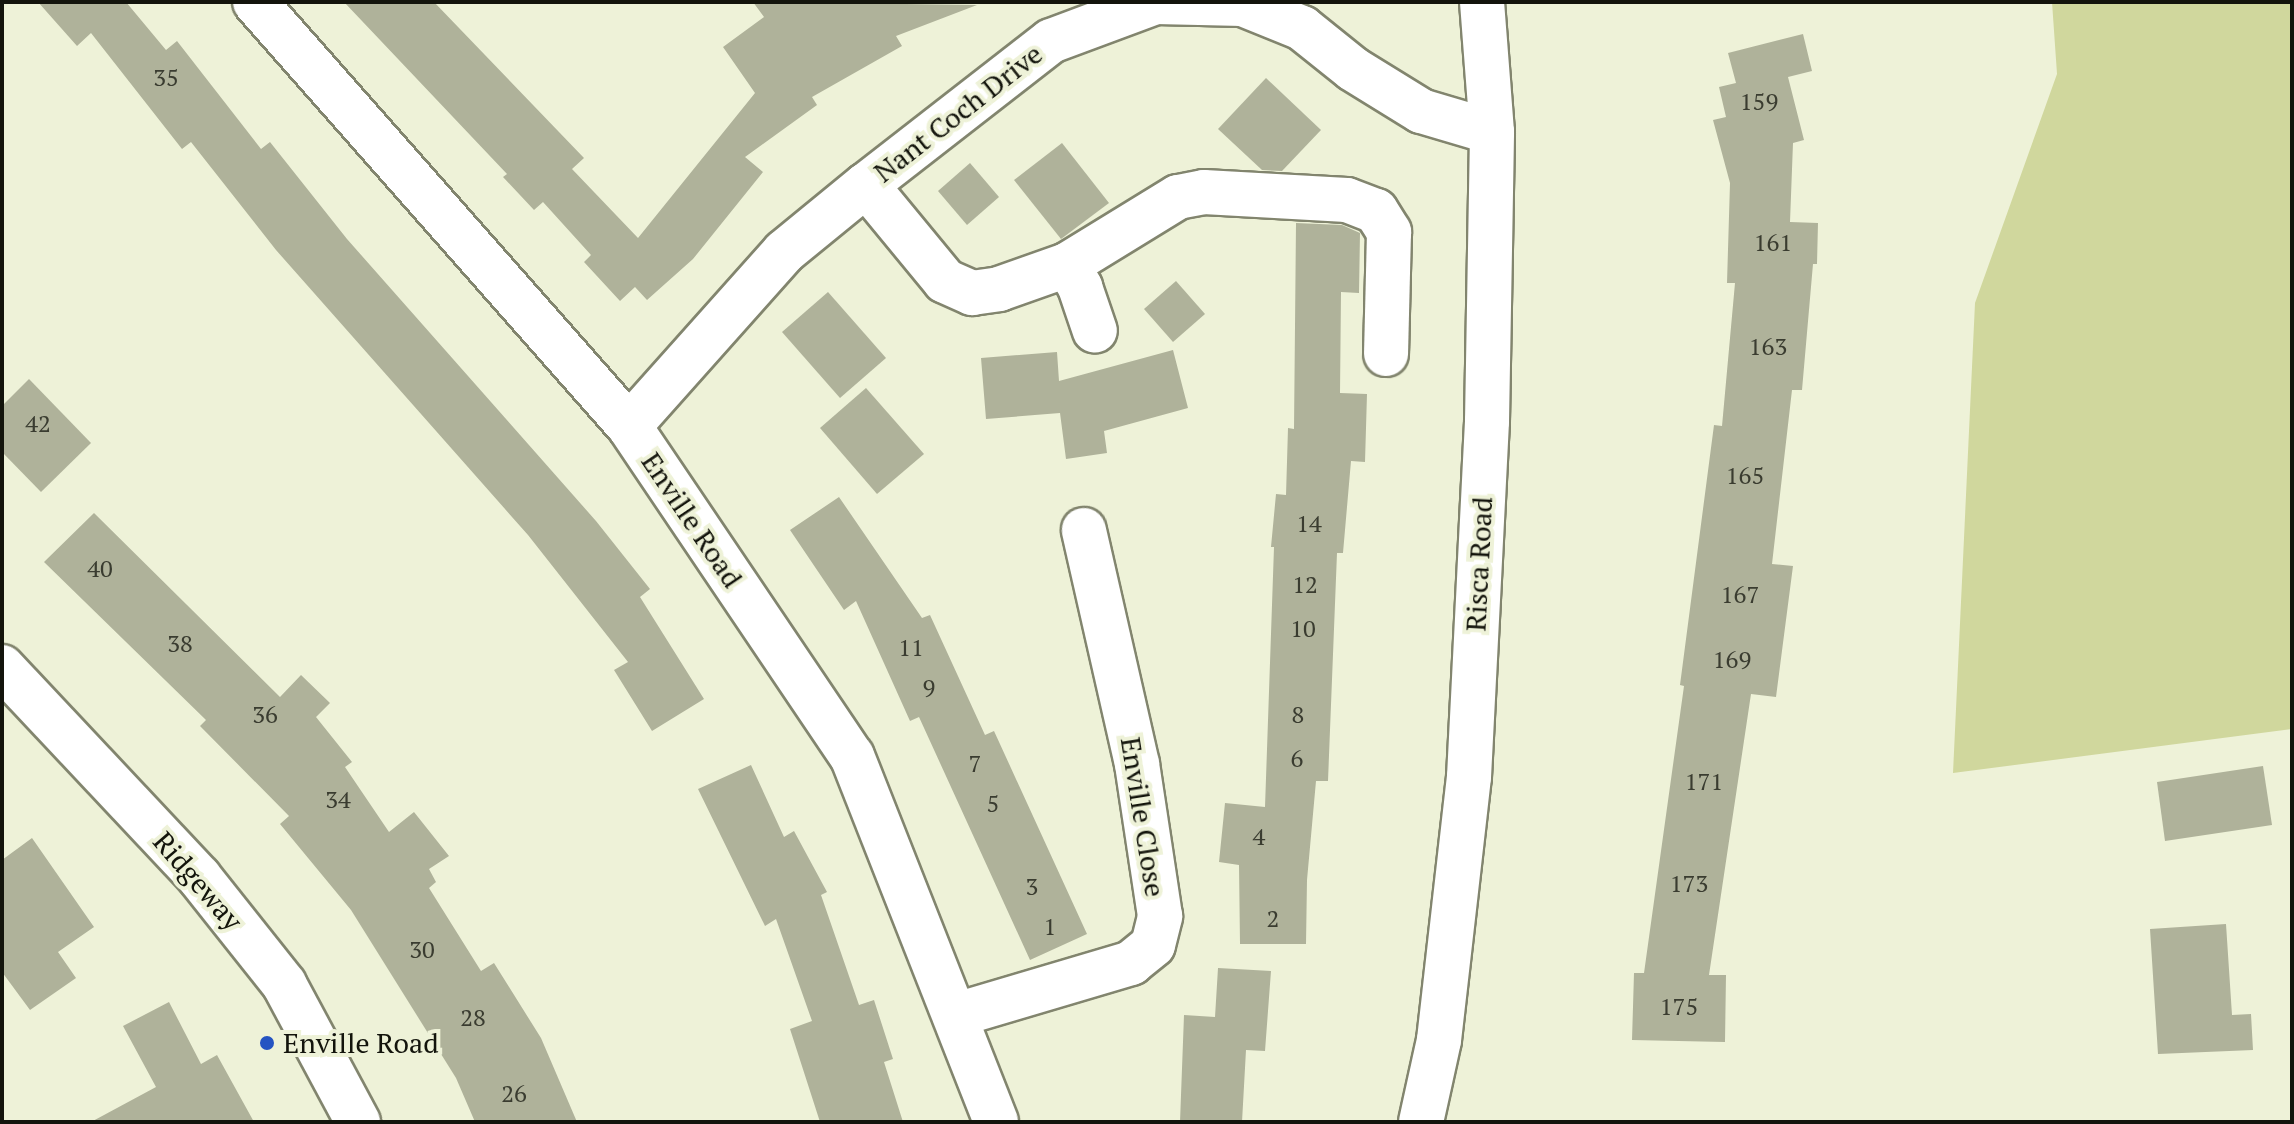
<!DOCTYPE html>
<style>
body{margin:0}
#map{position:relative;width:2294px;height:1124px;overflow:hidden;background:#eef2d8;font-family:"PT Serif",serif}
div>[style]{position:absolute}
.green>*{inset:0;background:#d0d79d}
.building>*{inset:0;background:#afb29a}
.roads{filter:drop-shadow(2px 0 #82856e) drop-shadow(-2px 0 #82856e) drop-shadow(0 2px #82856e) drop-shadow(0 -2px #82856e)}
.street>*{height:44px;margin:-22px;padding:0 22px;transform-origin:22px;border-radius:22px;background:#fff}
.secondary>*{height:44px;margin:-22px;padding:0 22px;transform-origin:22px;border-radius:22px;background:#fff}
.dots>*{width:22px;height:22px;translate:-50% -50%;box-sizing:border-box;border:4px solid #eef2d8;border-radius:50%}
span{translate:-50% -50%;white-space:nowrap;text-align:center;line-height:1.15;-webkit-text-stroke:8px #eef2d8;paint-order:stroke}
.number-label{font-size:24px;color:#3a3c30}
.number-label span{-webkit-text-stroke-width:0}
.street-label{font-size:28px;color:#13140c}
.poi-label{font-size:28px;color:#13140c}
.left{translate:0 -50%;text-align:left}
.frame{position:absolute;inset:0;border:4px solid #13140c;pointer-events:none}
</style>
<div id="map">
<div class="green">
<i style="clip-path:polygon(2052px 2px,2292px 2px,2292px 729px,1953px 773px,1975px 303px,2057px 74px)"></i>
</div>
<div class="building">
<i style="clip-path:polygon(38px 2px,126px 2px,166px 50px,177px 41px,261px 149px,270px 142px,347px 239px,596px 521px,650px 589px,640px 597px,704px 699px,652px 731px,614px 670px,628px 662px,528px 535px,276px 250px,191px 142px,182px 149px,91px 33px,77px 46px)"></i>
<i style="clip-path:polygon(344px 2px,434px 2px,584px 158px,572px 169px,638px 238px,755px 93px,723px 47px,764px 17px,753px 2px,977px 5px,896px 36px,902px 46px,812px 97px,817px 105px,745px 157px,763px 172px,693px 259px,647px 300px,635px 287px,620px 301px,584px 262px,591px 255px,543px 202px,534px 210px,503px 177px,507px 174px)"></i>
<i style="clip-path:polygon(1803px 34px,1812px 71px,1788px 77px,1804px 140px,1793px 143px,1790px 222px,1818px 223px,1817px 264px,1813px 264px,1802px 390px,1792px 390px,1772px 564px,1793px 566px,1776px 697px,1751px 694px,1709px 975px,1726px 975px,1725px 1042px,1632px 1040px,1634px 973px,1644px 973px,1684px 686px,1680px 685px,1714px 425px,1722px 426px,1735px 283px,1727px 283px,1730px 183px,1713px 120px,1726px 117px,1719px 87px,1736px 83px,1728px 53px)"></i>
<i style="clip-path:polygon(1266px 78px,1321px 130px,1282px 171px,1262px 170px,1218px 129px)"></i>
<i style="clip-path:polygon(1062px 143px,1109px 203px,1061px 239px,1014px 180px)"></i>
<i style="clip-path:polygon(970px 163px,999px 197px,967px 225px,938px 191px)"></i>
<i style="clip-path:polygon(1296px 223px,1342px 225px,1360px 233px,1359px 293px,1341px 292px,1340px 393px,1367px 394px,1365px 462px,1351px 461px,1343px 553px,1337px 553px,1328px 781px,1316px 781px,1307px 880px,1306px 944px,1240px 944px,1239px 865px,1219px 862px,1225px 803px,1265px 807px,1274px 547px,1271px 547px,1276px 494px,1286px 495px,1288px 428px,1294px 429px)"></i>
<i style="clip-path:polygon(1176px 281px,1205px 314px,1173px 342px,1144px 309px)"></i>
<i style="clip-path:polygon(828px 292px,886px 358px,840px 398px,782px 332px)"></i>
<i style="clip-path:polygon(1173px 350px,1188px 408px,1104px 431px,1107px 453px,1066px 459px,1060px 413px,986px 419px,981px 358px,1057px 352px,1059px 381px)"></i>
<i style="clip-path:polygon(29px 379px,91px 443px,41px 492px,2px 452px,2px 406px)"></i>
<i style="clip-path:polygon(866px 388px,924px 454px,877px 494px,820px 428px)"></i>
<i style="clip-path:polygon(839px 497px,922px 618px,930px 615px,985px 735px,994px 731px,1087px 934px,1030px 960px,919px 717px,910px 721px,856px 601px,844px 610px,790px 530px)"></i>
<i style="clip-path:polygon(94px 513px,280px 697px,301px 675px,330px 703px,316px 717px,352px 762px,345px 767px,389px 832px,414px 812px,449px 856px,429px 869px,436px 882px,429px 888px,481px 971px,494px 963px,541px 1038px,577px 1122px,475px 1122px,456px 1078px,351px 910px,280px 824px,289px 816px,200px 726px,206px 720px,44px 562px)"></i>
<i style="clip-path:polygon(751px 765px,784px 837px,794px 831px,827px 892px,821px 895px,859px 1005px,874px 1000px,893px 1059px,884px 1062px,903px 1122px,820px 1122px,790px 1029px,812px 1021px,776px 919px,765px 926px,698px 789px)"></i>
<i style="clip-path:polygon(2263px 766px,2272px 825px,2165px 841px,2157px 782px)"></i>
<i style="clip-path:polygon(32px 838px,94px 927px,58px 952px,76px 978px,30px 1010px,2px 972px,2px 860px)"></i>
<i style="clip-path:polygon(2226px 924px,2232px 1015px,2251px 1014px,2253px 1050px,2158px 1054px,2150px 929px)"></i>
<i style="clip-path:polygon(1218px 968px,1271px 971px,1265px 1051px,1246px 1050px,1242px 1122px,1180px 1122px,1184px 1015px,1215px 1017px)"></i>
<i style="clip-path:polygon(169px 1002px,201px 1064px,217px 1055px,254px 1122px,91px 1122px,156px 1087px,123px 1026px)"></i>
</div>
<div class="roads">
<div class="street">
<i style="left:255px;top:2px;width:565px;rotate:48.59deg"></i>
<i style="left:629px;top:426px;width:398px;rotate:56deg"></i>
<i style="left:852px;top:756px;width:393px;rotate:68.5deg"></i>
<i style="left:866px;top:185px;width:124px;rotate:50.5deg"></i>
<i style="left:945px;top:281px;width:30px;rotate:24deg"></i>
<i style="left:972px;top:293px;width:27px;rotate:-8deg"></i>
<i style="left:999px;top:289px;width:72px;rotate:-19.4deg"></i>
<i style="left:1067px;top:265px;width:130px;rotate:-31.5deg"></i>
<i style="left:1178px;top:197px;width:26px;rotate:-11deg"></i>
<i style="left:1204px;top:192px;width:143px;rotate:3.2deg"></i>
<i style="left:1347px;top:200px;width:31px;rotate:21deg"></i>
<i style="left:1376px;top:211px;width:25px;rotate:58deg"></i>
<i style="left:1389px;top:232px;width:122px;rotate:91.4deg"></i>
<i style="left:1067px;top:265px;width:26px;rotate:59deg"></i>
<i style="left:1080px;top:287px;width:46px;rotate:71.2deg"></i>
<i style="left:629px;top:426px;width:233px;rotate:-48.3deg"></i>
<i style="left:784px;top:252px;width:106px;rotate:-39.3deg"></i>
<i style="left:866px;top:185px;width:234px;rotate:-37.9deg"></i>
<i style="left:1051px;top:41px;width:112px;rotate:-20.4deg"></i>
<i style="left:1156px;top:2px;width:87px;rotate:1.3deg"></i>
<i style="left:1243px;top:4px;width:64px;rotate:22.1deg"></i>
<i style="left:1302px;top:28px;width:65px;rotate:38.8deg"></i>
<i style="left:1353px;top:69px;width:80px;rotate:31.7deg"></i>
<i style="left:1421px;top:111px;width:74px;rotate:16.5deg"></i>
<i style="left:956px;top:1015px;width:183px;rotate:-16.5deg"></i>
<i style="left:1131px;top:963px;width:28px;rotate:-39deg"></i>
<i style="left:1153px;top:945px;width:30px;rotate:-76deg"></i>
<i style="left:1160px;top:916px;width:154px;rotate:-98.6deg"></i>
<i style="left:1137px;top:764px;width:240px;rotate:-102.8deg"></i>
</div>
<div class="secondary">
<i style="left:2px;top:667px;width:288px;rotate:46.8deg"></i>
<i style="left:199px;top:877px;width:137px;rotate:51.5deg"></i>
<i style="left:284px;top:984px;width:157px;rotate:61.8deg"></i>
<i style="left:1421px;top:1122px;width:84px;rotate:-77.6deg"></i>
<i style="left:1439px;top:1040px;width:265px;rotate:-83.5deg"></i>
<i style="left:1469px;top:777px;width:356px;rotate:-87.1deg"></i>
<i style="left:1487px;top:421px;width:289px;rotate:-89deg"></i>
<i style="left:1492px;top:132px;width:130px;rotate:-94.4deg"></i>
</div>
</div>
<div class="dots">
<i style="left:267px;top:1043px;background:#2554c2"></i>
</div>
<div class="number-label">
<span style="left:166px;top:78px">35</span>
<span style="left:1759px;top:102px">159</span>
<span style="left:1773px;top:243px">161</span>
<span style="left:1768px;top:347px">163</span>
<span style="left:38px;top:424px">42</span>
<span style="left:1745px;top:476px">165</span>
<span style="left:1309px;top:524px">14</span>
<span style="left:100px;top:569px">40</span>
<span style="left:1305px;top:585px">12</span>
<span style="left:1740px;top:595px">167</span>
<span style="left:1303px;top:629px">10</span>
<span style="left:180px;top:644px">38</span>
<span style="left:911px;top:648px">11</span>
<span style="left:1732px;top:660px">169</span>
<span style="left:929px;top:688px">9</span>
<span style="left:265px;top:715px">36</span>
<span style="left:1298px;top:715px">8</span>
<span style="left:1297px;top:759px">6</span>
<span style="left:975px;top:764px">7</span>
<span style="left:1704px;top:782px">171</span>
<span style="left:338px;top:800px">34</span>
<span style="left:993px;top:804px">5</span>
<span style="left:1259px;top:837px">4</span>
<span style="left:1689px;top:884px">173</span>
<span style="left:1032px;top:887px">3</span>
<span style="left:1273px;top:919px">2</span>
<span style="left:1050px;top:927px">1</span>
<span style="left:422px;top:950px">30</span>
<span style="left:1679px;top:1007px">175</span>
<span style="left:473px;top:1018px">28</span>
<span style="left:514px;top:1094px">26</span>
</div>
<div class="street-label">
<span style="left:958px;top:113px;rotate:-38deg">Nant Coch Drive</span>
<span style="left:692px;top:520px;rotate:56deg">Enville Road</span>
<span style="left:1479px;top:564px;rotate:-87deg">Risca Road</span>
<span style="left:1143px;top:817px;rotate:81deg">Enville Close</span>
<span style="left:198px;top:881px;rotate:49deg">Ridgeway</span>
</div>
<div class="poi-label">
<span class="left" style="left:283px;top:1043px">Enville Road</span>
</div>
<div class="frame"></div>
</div>
